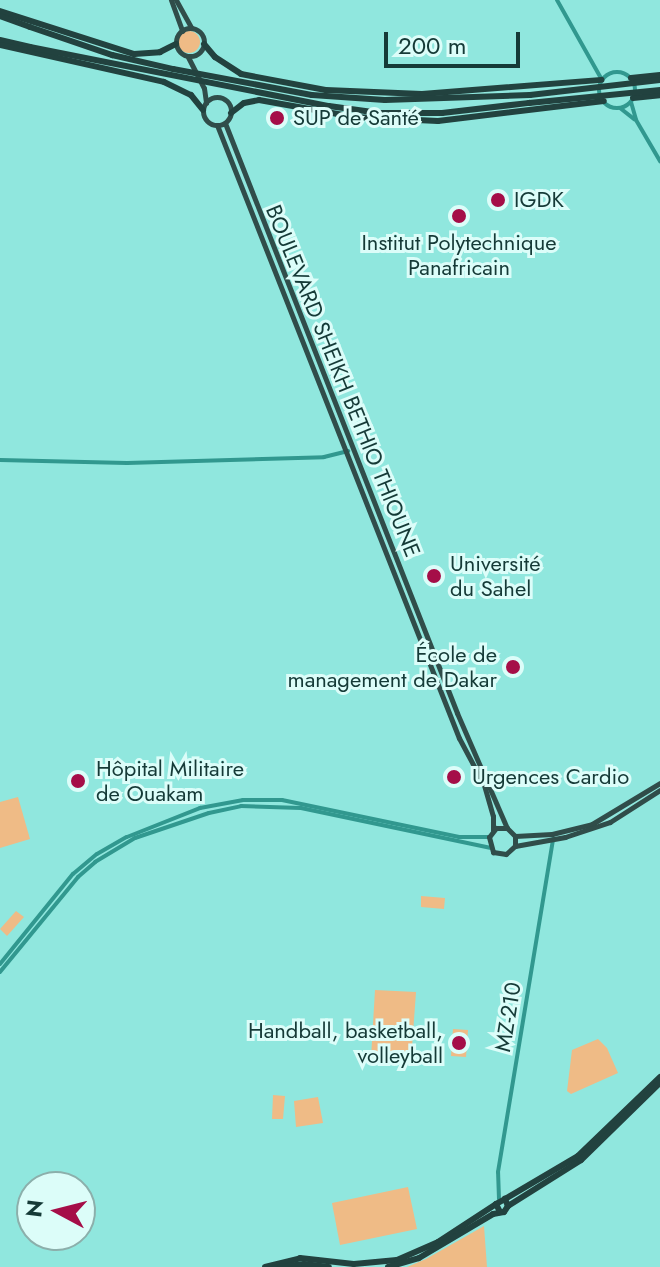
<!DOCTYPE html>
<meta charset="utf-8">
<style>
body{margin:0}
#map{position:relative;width:660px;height:1267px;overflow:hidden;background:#90e7de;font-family:Jost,sans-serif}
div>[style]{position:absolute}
.green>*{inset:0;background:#efbb86}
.round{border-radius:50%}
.tertiary>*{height:4px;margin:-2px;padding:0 2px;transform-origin:2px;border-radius:2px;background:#31988f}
.tertiary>.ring{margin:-2px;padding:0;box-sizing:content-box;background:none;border:4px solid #31988f;border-radius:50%}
.primary>*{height:5px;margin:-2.5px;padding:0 2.5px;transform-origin:2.5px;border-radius:2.5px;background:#304d4a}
.primary>.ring{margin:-2.5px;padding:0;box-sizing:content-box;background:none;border:5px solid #304d4a;border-radius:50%}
.trunk>*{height:6px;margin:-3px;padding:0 3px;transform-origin:3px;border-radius:3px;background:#22423f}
.trunk-bridge>*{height:6px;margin:-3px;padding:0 3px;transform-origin:3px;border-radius:3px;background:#22423f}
.dots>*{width:22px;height:22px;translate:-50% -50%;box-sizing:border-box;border:4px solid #dcfdf9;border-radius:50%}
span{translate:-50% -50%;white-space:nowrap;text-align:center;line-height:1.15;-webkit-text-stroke:6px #dcfdf9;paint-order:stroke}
.poi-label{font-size:22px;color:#153a37}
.left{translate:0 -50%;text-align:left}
.right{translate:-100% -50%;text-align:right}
.street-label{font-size:22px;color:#153a37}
.north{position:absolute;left:16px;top:1171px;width:80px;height:80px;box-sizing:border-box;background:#dcfdf9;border:2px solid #8cafab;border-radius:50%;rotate:277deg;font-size:22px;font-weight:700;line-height:32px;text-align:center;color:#153a37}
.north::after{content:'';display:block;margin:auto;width:28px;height:36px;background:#a50e48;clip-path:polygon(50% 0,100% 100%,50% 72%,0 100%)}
.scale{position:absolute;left:384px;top:32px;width:136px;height:36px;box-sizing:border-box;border:4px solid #153a37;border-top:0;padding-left:10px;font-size:24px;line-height:28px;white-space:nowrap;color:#153a37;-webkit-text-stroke:6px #dcfdf9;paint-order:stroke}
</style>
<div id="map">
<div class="green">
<i class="round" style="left:178px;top:31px;width:22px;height:22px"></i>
<i style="clip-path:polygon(18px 797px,30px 839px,0 848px,0 802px)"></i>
<i style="clip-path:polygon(421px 896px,445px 898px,444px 909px,421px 907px)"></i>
<i style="clip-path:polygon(16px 911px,24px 917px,7px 936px,0 929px)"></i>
<i style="clip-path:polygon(375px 990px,416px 992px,411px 1061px,371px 1058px)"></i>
<i style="clip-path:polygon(453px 1029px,468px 1030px,466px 1057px,451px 1056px)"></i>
<i style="clip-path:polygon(598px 1039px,607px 1048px,618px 1073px,571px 1094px,567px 1091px,572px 1050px)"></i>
<i style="clip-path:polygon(273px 1095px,285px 1096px,283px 1119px,272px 1119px)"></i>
<i style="clip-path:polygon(318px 1097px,323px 1123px,296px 1127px,294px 1101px)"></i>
<i style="clip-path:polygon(408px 1187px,417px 1229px,340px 1245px,332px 1203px)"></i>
<i style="clip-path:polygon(484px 1226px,487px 1267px,407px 1267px,426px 1259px)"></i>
</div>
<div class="tertiary">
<i style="left:557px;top:0;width:90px;rotate:60.6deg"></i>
<i class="ring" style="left:599px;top:72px;width:32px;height:32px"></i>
<i style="left:631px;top:102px;width:19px;rotate:74deg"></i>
<i style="left:636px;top:120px;width:48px;rotate:59.7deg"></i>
<i style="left:620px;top:108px;width:18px;rotate:38deg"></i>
<i style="left:0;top:460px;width:127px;rotate:1.4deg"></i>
<i style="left:127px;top:463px;width:197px;rotate:-1.7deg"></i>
<i style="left:324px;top:457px;width:25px;rotate:-14deg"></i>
<i style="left:0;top:964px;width:116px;rotate:-51deg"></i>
<i style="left:73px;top:874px;width:31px;rotate:-40deg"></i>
<i style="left:97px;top:854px;width:34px;rotate:-30deg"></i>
<i style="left:127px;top:837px;width:79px;rotate:-21.7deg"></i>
<i style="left:200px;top:808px;width:44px;rotate:-10.5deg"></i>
<i style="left:243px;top:800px;width:39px"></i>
<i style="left:282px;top:800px;width:181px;rotate:11.8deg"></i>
<i style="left:459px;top:837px;width:30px"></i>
<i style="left:0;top:972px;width:123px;rotate:-50.6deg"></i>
<i style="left:78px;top:877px;width:23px;rotate:-41deg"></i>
<i style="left:95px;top:862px;width:47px;rotate:-31deg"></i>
<i style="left:135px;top:838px;width:78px;rotate:-18.7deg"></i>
<i style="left:209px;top:813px;width:33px;rotate:-12deg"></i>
<i style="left:241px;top:806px;width:60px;rotate:1.9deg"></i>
<i style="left:301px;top:808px;width:193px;rotate:11.9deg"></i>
<i style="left:499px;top:1199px;width:27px;rotate:-92deg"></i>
<i style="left:498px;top:1172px;width:338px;rotate:-80.6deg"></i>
</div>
<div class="primary">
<i style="left:171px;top:0;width:33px;rotate:70deg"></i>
<i style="left:176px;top:0;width:31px;rotate:61deg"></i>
<i class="ring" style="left:176px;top:28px;width:23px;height:23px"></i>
<i style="left:188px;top:57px;width:35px;rotate:63deg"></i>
<i style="left:204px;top:88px;width:15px;rotate:82deg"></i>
<i class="ring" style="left:203px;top:97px;width:23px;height:23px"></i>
<i style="left:225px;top:123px;width:634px;rotate:68.53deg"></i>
<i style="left:457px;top:713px;width:125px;rotate:66.5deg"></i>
<i style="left:217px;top:125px;width:659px;rotate:68.46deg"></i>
<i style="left:459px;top:738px;width:53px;rotate:62deg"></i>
<i style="left:484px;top:785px;width:32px;rotate:74deg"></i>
<i style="left:493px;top:816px;width:14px;rotate:90deg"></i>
<i style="left:515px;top:836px;width:37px;rotate:-3deg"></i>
<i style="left:552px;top:834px;width:41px;rotate:-14deg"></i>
<i style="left:592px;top:824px;width:79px;rotate:-31.1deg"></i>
<i style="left:515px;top:846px;width:10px;rotate:-90deg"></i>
<i style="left:515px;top:836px;width:11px;rotate:-135deg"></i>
<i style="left:507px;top:828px;width:11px;rotate:180deg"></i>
<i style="left:496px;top:828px;width:11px;rotate:128deg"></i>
<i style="left:489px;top:837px;width:16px;rotate:75deg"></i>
<i style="left:493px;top:852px;width:13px;rotate:9deg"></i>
<i style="left:506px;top:854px;width:12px;rotate:-42deg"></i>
<i style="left:515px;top:846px;width:51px;rotate:-10.2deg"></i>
<i style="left:565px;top:837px;width:47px;rotate:-18.4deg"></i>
<i style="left:610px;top:822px;width:59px;rotate:-32.6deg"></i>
</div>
<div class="trunk">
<i style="left:0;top:11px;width:141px;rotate:17.8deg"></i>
<i style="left:134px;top:54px;width:26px;rotate:-4deg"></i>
<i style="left:160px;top:52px;width:18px;rotate:-27deg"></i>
<i style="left:0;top:16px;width:32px;rotate:20deg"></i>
<i style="left:0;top:40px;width:31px;rotate:13deg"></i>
<i style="left:204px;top:44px;width:17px;rotate:50deg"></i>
<i style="left:215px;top:57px;width:31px;rotate:33deg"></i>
<i style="left:241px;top:74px;width:86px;rotate:10.7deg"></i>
<i style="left:326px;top:90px;width:96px;rotate:2.4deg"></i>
<i style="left:422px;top:94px;width:180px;rotate:-4.5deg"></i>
<i style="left:0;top:45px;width:168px;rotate:12.7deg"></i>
<i style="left:164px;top:82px;width:30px;rotate:26deg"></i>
<i style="left:191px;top:95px;width:19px;rotate:51deg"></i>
<i style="left:631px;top:78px;width:29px;rotate:-6deg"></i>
<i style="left:633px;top:98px;width:27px;rotate:-6deg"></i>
<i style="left:385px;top:100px;width:145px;rotate:-2deg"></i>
<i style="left:231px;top:113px;width:16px;rotate:-38deg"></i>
<i style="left:244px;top:103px;width:15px;rotate:-11deg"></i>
<i style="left:259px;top:100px;width:97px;rotate:10.1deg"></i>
<i style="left:354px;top:117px;width:84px;rotate:2.7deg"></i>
<i style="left:438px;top:121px;width:167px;rotate:-6.9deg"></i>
<i style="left:380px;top:113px;width:62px"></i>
<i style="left:442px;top:113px;width:88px;rotate:-6.6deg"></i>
<i style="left:505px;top:1199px;width:85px;rotate:-30.5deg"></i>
<i style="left:578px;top:1156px;width:114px;rotate:-43.9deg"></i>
<i style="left:508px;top:1206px;width:86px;rotate:-32.2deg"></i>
<i style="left:581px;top:1160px;width:110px;rotate:-44.3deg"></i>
<i style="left:265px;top:1267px;width:36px;rotate:-14deg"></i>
<i style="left:300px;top:1258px;width:54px;rotate:6.3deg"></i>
<i style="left:354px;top:1264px;width:43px;rotate:-5.3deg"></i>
<i style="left:397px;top:1260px;width:45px;rotate:-23.7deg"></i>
<i style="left:438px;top:1242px;width:69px;rotate:-33.2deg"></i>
<i style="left:280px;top:1267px;width:24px;rotate:-7deg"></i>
<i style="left:304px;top:1264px;width:25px;rotate:7deg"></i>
<i style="left:388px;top:1267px;width:32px;rotate:-16deg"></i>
<i style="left:419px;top:1258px;width:86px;rotate:-30.7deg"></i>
<i style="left:493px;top:1214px;width:11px;rotate:-10deg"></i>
<i style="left:504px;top:1212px;width:7px;rotate:-56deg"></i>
<i style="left:508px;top:1206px;width:8px;rotate:-113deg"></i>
<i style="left:505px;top:1199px;width:10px;rotate:151deg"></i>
<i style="left:496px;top:1204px;width:9px;rotate:63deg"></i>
</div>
<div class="trunk-bridge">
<i style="left:30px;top:27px;width:87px;rotate:18.9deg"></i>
<i style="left:112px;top:55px;width:63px;rotate:12.9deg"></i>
<i style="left:173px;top:69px;width:141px;rotate:10.6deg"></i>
<i style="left:312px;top:95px;width:73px;rotate:3.9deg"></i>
<i style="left:30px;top:47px;width:305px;rotate:11.2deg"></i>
<i style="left:329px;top:106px;width:51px;rotate:7.8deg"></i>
<i style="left:530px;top:95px;width:131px;rotate:-6.6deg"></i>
<i style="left:529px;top:103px;width:132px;rotate:-5.7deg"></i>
</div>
<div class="dots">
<i style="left:277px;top:118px;background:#a50e48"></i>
<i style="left:498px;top:200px;background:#a50e48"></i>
<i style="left:459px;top:216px;background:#a50e48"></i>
<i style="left:434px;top:576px;background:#a50e48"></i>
<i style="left:513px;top:667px;background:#a50e48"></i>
<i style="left:454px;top:777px;background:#a50e48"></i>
<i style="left:78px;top:781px;background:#a50e48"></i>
<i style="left:459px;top:1043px;background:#a50e48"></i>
</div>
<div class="poi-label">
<span class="left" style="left:293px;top:118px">SUP de Santé</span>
<span class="left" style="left:514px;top:200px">IGDK</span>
<span style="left:459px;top:255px">Institut Polytechnique<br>Panafricain</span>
<span class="left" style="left:450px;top:576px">Université<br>du Sahel</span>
<span class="right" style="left:497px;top:667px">École de<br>management de Dakar</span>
<span class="left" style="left:96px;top:781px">Hôpital Militaire<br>de Ouakam</span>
<span class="left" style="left:472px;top:777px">Urgences Cardio</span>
<span class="right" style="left:443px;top:1043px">Handball, basketball,<br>volleyball</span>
</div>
<div class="street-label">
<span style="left:343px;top:381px;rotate:68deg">BOULEVARD SHEIKH BETHIO THIOUNE</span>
<span style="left:508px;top:1017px;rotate:-81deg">MZ-210</span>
</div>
<div class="north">N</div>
<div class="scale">200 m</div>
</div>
